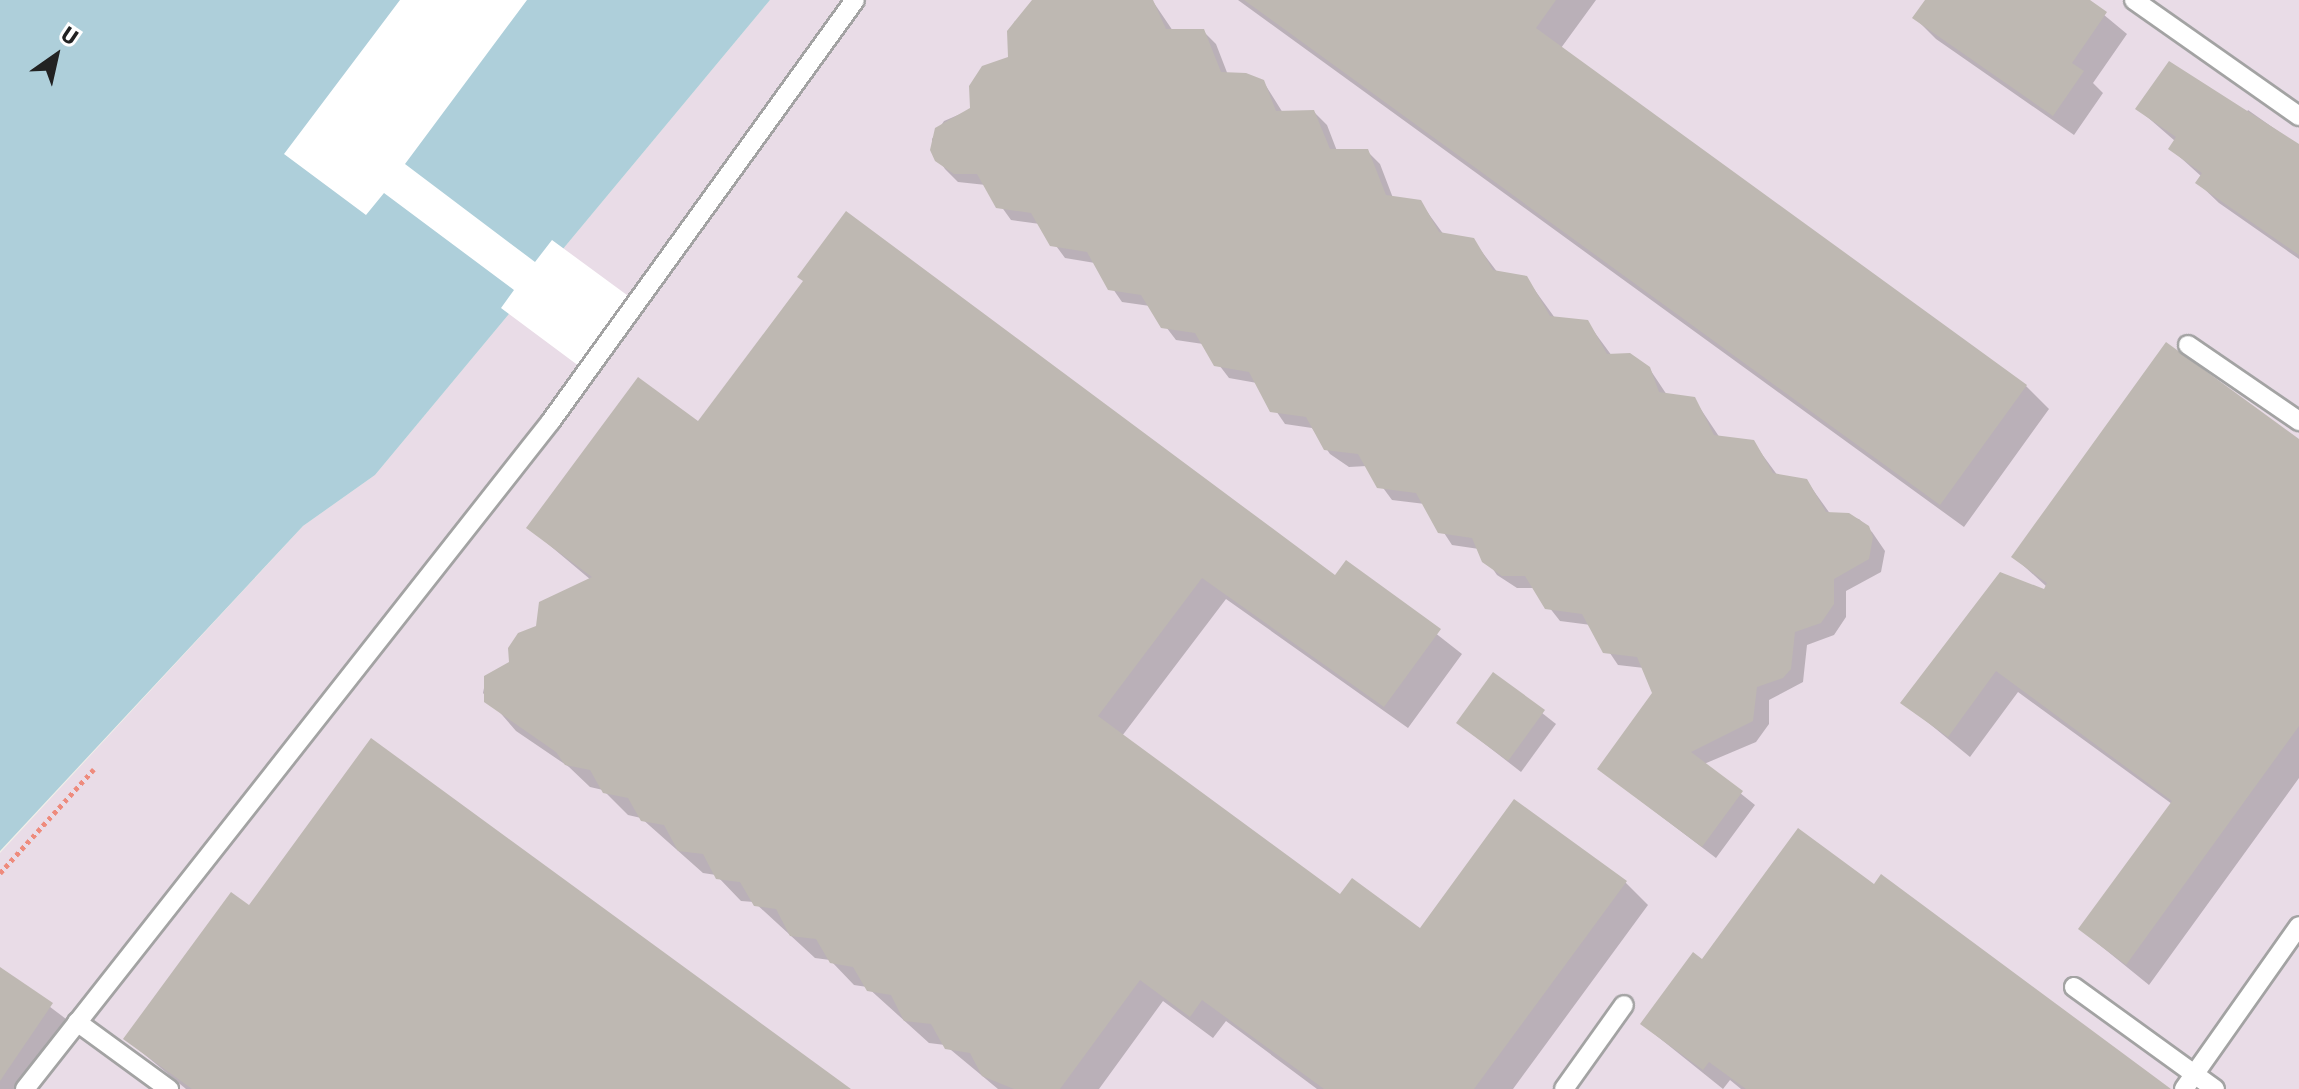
<!DOCTYPE html>
<style>
body{margin:0}
#map{position:relative;width:2299px;height:1089px;overflow:hidden;background:#f1efe9;font-family:"Fira Sans",sans-serif}
div>[style]{position:absolute}
.industrial>*{inset:0;background:#e9dce7}
.water>*{inset:0;background:#aecfda}
.pier>*{inset:0;background:#fff}
.shadow>*{inset:0;background:#0003}
.building>*{inset:0;background:#beb8b2}
.path>*{height:5px;margin-top:-2.5px;transform-origin:0;background:repeating-linear-gradient(90deg,#ee8b7d 0 4px,transparent 0 8px)}
.roads{filter:drop-shadow(2px 0 #a3a3a3) drop-shadow(-2px 0 #a3a3a3) drop-shadow(0 2px #a3a3a3) drop-shadow(0 -2px #a3a3a3)}
.lane>*{height:18px;margin:-9px;padding:0 9px;transform-origin:9px;border-radius:9px;background:#fff}
span{translate:-50% -50%;white-space:nowrap;text-align:center;line-height:1.15;-webkit-text-stroke:8px #fff;paint-order:stroke}
.north{position:absolute;left:16px;top:16px;width:80px;height:80px;-webkit-text-stroke:6px #fff;paint-order:stroke;rotate:34deg;font-size:22px;font-weight:700;line-height:32px;text-align:center;color:#222}
.north::after{content:'';display:block;margin:auto;width:28px;height:36px;background:#222;clip-path:polygon(50% 0,100% 100%,50% 72%,0 100%)}
</style>
<div id="map">
<div class="industrial">
<i style="clip-path:polygon(770px 0,2299px 0,2299px 1089px,0 1089px,0 853px,303px 526px,375px 475px)"></i>
</div>
<div class="water">
<i style="clip-path:polygon(0 0,770px 0,375px 475px,303px 526px,0 851px)"></i>
</div>
<div class="pier">
<i style="clip-path:polygon(400px 0,527px 0,405px 164px,535px 262px,552px 240px,646px 309px,595px 378px,501px 308px,514px 290px,384px 193px,366px 215px,284px 154px)"></i>
</div>
<div class="shadow">
<i style="clip-path:polygon(1049px 0,1152px 0,1173px 31px,1203px 31px,1216px 44px,1228px 75px,1263px 81px,1283px 113px,1314px 112px,1327px 125px,1337px 151px,1367px 151px,1380px 164px,1393px 198px,1420px 202px,1444px 235px,1473px 240px,1498px 273px,1526px 278px,1555px 318px,1587px 322px,1612px 356px,1649px 368px,1667px 395px,1694px 399px,1720px 438px,1753px 442px,1778px 476px,1806px 480px,1831px 515px,1859px 519px,1872px 532px,1885px 551px,1881px 572px,1846px 591px,1846px 617px,1834px 635px,1807px 645px,1803px 682px,1769px 700px,1769px 724px,1756px 742px,1704px 764px,1755px 805px,1716px 858px,1599px 769px,1655px 693px,1644px 668px,1618px 665px,1591px 625px,1560px 621px,1534px 588px,1517px 588px,1497px 575px,1479px 549px,1452px 545px,1425px 504px,1392px 500px,1367px 466px,1349px 467px,1330px 454px,1312px 428px,1285px 424px,1257px 383px,1229px 378px,1203px 344px,1176px 340px,1150px 306px,1122px 302px,1095px 263px,1065px 258px,1040px 224px,1011px 220px,986px 185px,958px 182px,945px 169px,932px 150px,932px 139px,944px 121px,972px 109px,1010px 58px,1014px 22px)"></i>
<i style="clip-path:polygon(1238px 0,1596px 0,1561px 48px,2026px 386px,2049px 409px,1964px 527px)"></i>
<i style="clip-path:polygon(1927px 0,2086px 0,2127px 34px,2093px 83px,2103px 93px,2074px 135px,1936px 39px,1915px 18px)"></i>
<i style="clip-path:polygon(2137px 108px,2244px 116px,2248px 110px,2299px 146px,2299px 259px,2219px 203px,2198px 183px,2202px 177px,2170px 148px,2175px 141px)"></i>
<i style="clip-path:polygon(698px 424px,1335px 578px,1346px 563px,1462px 654px,1408px 728px,1226px 599px,1122px 736px,1340px 897px,1420px 931px,1625px 882px,1648px 905px,1513px 1089px,1317px 1089px,1226px 1021px,1213px 1038px,1163px 1001px,1099px 1089px,998px 1089px,945px 1045px,929px 1043px,867px 987px,854px 985px,830px 960px,815px 958px,754px 902px,741px 901px,716px 875px,703px 873px,641px 818px,628px 815px,603px 790px,590px 787px,569px 767px,516px 731px,483px 693px,486px 678px,511px 663px,538px 627px,591px 580px,529px 528px)"></i>
<i style="clip-path:polygon(2299px 442px,2299px 778px,2149px 985px,2080px 929px,2172px 804px,2018px 692px,1970px 757px,1903px 702px,2045px 592px,2047px 587px,2014px 557px)"></i>
<i style="clip-path:polygon(1494px 675px,1556px 724px,1521px 772px,1458px 723px)"></i>
<i style="clip-path:polygon(249px 908px,847px 1089px,186px 1089px,126px 1039px)"></i>
<i style="clip-path:polygon(1702px 962px,2162px 1089px,1741px 1089px,1730px 1080px,1723px 1089px,1642px 1024px)"></i>
<i style="clip-path:polygon(0 969px,70px 1022px,25px 1089px,0 1089px)"></i>
</div>
<div class="building">
<i style="clip-path:polygon(1032px 0,1153px 0,1166px 29px,1204px 29px,1221px 72px,1246px 73px,1264px 80px,1276px 111px,1314px 110px,1330px 149px,1368px 149px,1386px 195px,1421px 200px,1439px 232px,1474px 238px,1493px 270px,1527px 276px,1550px 316px,1588px 320px,1607px 354px,1630px 353px,1650px 367px,1659px 392px,1695px 397px,1714px 435px,1754px 440px,1773px 473px,1807px 479px,1826px 512px,1849px 513px,1869px 526px,1873px 537px,1869px 559px,1834px 579px,1834px 604px,1821px 623px,1795px 632px,1791px 669px,1783px 678px,1757px 687px,1753px 721px,1691px 752px,1743px 791px,1702px 847px,1597px 769px,1652px 693px,1637px 657px,1603px 653px,1582px 614px,1545px 609px,1525px 576px,1502px 576px,1482px 562px,1472px 538px,1438px 533px,1416px 493px,1377px 488px,1358px 454px,1324px 450px,1306px 417px,1270px 412px,1249px 372px,1214px 366px,1195px 333px,1161px 328px,1141px 295px,1108px 290px,1087px 252px,1050px 246px,1031px 213px,996px 208px,977px 174px,954px 174px,935px 161px,930px 150px,935px 128px,970px 108px,969px 86px,982px 66px,1008px 57px,1007px 31px)"></i>
<i style="clip-path:polygon(1244px 0,1556px 0,1536px 28px,2027px 385px,1940px 505px)"></i>
<i style="clip-path:polygon(1925px 0,2090px 0,2107px 12px,2072px 63px,2084px 71px,2053px 116px,1912px 18px)"></i>
<i style="clip-path:polygon(2169px 61px,2299px 144px,2299px 255px,2195px 183px,2202px 173px,2168px 149px,2176px 137px,2135px 109px)"></i>
<i style="clip-path:polygon(846px 211px,1335px 575px,1346px 560px,1441px 629px,1384px 707px,1202px 578px,1098px 716px,1340px 894px,1352px 878px,1420px 928px,1514px 799px,1627px 881px,1474px 1089px,1324px 1089px,1202px 1000px,1190px 1017px,1140px 980px,1060px 1089px,1014px 1089px,982px 1076px,970px 1053px,945px 1049px,931px 1024px,904px 1021px,891px 995px,867px 991px,853px 967px,830px 963px,816px 939px,790px 936px,776px 909px,754px 906px,740px 882px,716px 879px,703px 854px,678px 851px,664px 825px,641px 821px,628px 798px,603px 793px,590px 770px,565px 765px,556px 752px,484px 702px,484px 676px,509px 662px,508px 648px,518px 633px,536px 626px,539px 602px,592px 577px,526px 528px,638px 377px,698px 421px,803px 281px,797px 277px)"></i>
<i style="clip-path:polygon(2166px 342px,2299px 439px,2299px 726px,2126px 965px,2078px 929px,2172px 801px,1996px 671px,1948px 737px,1900px 703px,2000px 572px,2044px 589px,2047px 583px,2011px 557px)"></i>
<i style="clip-path:polygon(1493px 672px,1545px 710px,1508px 761px,1456px 723px)"></i>
<i style="clip-path:polygon(371px 738px,851px 1089px,192px 1089px,123px 1039px,231px 892px,249px 905px)"></i>
<i style="clip-path:polygon(1798px 828px,1874px 884px,1881px 874px,2171px 1089px,1746px 1089px,1709px 1062px,1703px 1070px,1640px 1024px,1693px 952px,1702px 959px)"></i>
<i style="clip-path:polygon(0 967px,53px 1003px,0 1081px)"></i>
</div>
<div class="path">
<i style="left:0;top:873px;width:140px;rotate:-47.9deg"></i>
</div>
<div class="roads">
<div class="lane">
<i style="left:2134px;top:0;width:202px;rotate:35.1deg"></i>
<i style="left:2188px;top:345px;width:135px;rotate:34.4deg"></i>
<i style="left:2074px;top:987px;width:174px;rotate:35.9deg"></i>
<i style="left:77px;top:1022px;width:114px;rotate:36.1deg"></i>
<i style="left:25px;top:1089px;width:850px;rotate:-51.78deg"></i>
<i style="left:551px;top:421px;width:519px;rotate:-54.17deg"></i>
<i style="left:1564px;top:1089px;width:103px;rotate:-54.5deg"></i>
<i style="left:2184px;top:1089px;width:199px;rotate:-54.8deg"></i>
</div>
</div>
<div class="north">U</div>
</div>
